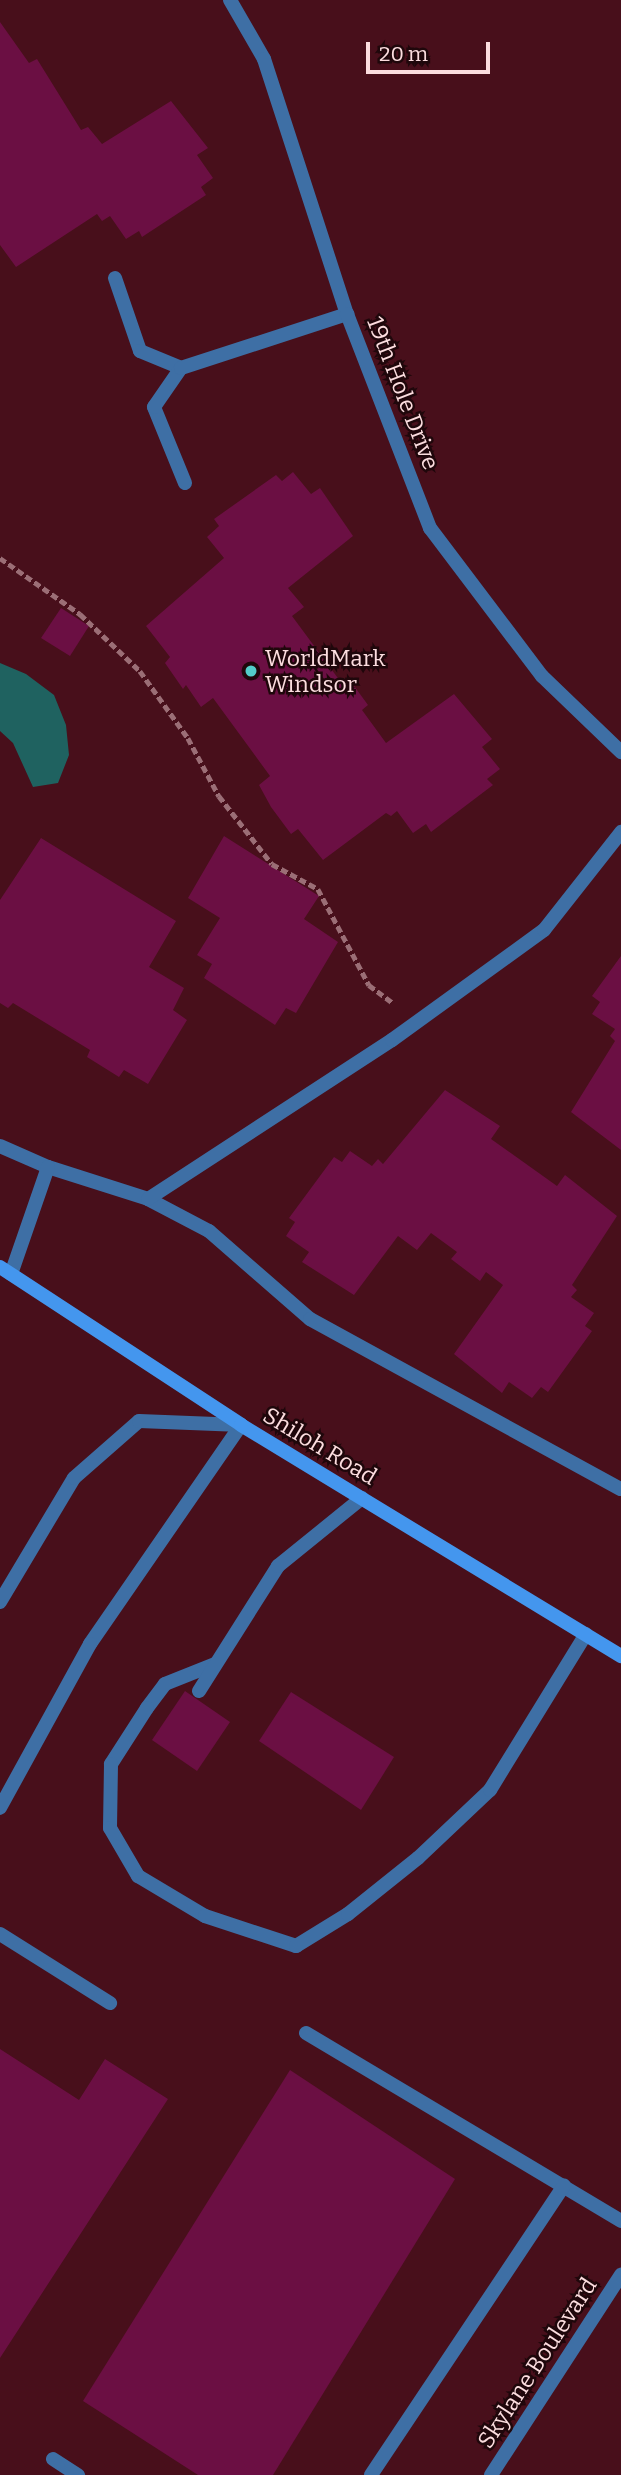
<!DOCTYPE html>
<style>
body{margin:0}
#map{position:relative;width:621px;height:2475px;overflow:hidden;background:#480f1b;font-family:Bitter,serif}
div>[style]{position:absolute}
.water>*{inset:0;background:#1f6260}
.building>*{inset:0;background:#6b0f43}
.path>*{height:4.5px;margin-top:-2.25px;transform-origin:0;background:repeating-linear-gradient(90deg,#9b6e76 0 7px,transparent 0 10.5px)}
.lane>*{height:14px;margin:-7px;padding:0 7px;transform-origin:7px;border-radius:7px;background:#3e6fa5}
.street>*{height:14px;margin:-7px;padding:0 7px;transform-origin:7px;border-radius:7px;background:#3e6fa5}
.secondary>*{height:14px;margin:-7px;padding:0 7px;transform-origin:7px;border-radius:7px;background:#4496ee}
.dots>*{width:19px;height:19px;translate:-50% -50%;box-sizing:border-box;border:4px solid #1f070b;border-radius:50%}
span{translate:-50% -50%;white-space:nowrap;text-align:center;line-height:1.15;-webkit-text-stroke:5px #1f070b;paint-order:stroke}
.street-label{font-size:23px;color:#fcdddf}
.poi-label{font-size:23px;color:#fcdddf}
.left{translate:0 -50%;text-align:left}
.scale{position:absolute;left:366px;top:42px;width:124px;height:32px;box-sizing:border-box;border:4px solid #fcdddf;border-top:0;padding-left:9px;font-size:21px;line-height:24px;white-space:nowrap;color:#fcdddf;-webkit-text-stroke:5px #1f070b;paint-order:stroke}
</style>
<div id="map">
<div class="water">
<i style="clip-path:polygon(0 663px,26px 674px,54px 695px,66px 725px,69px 755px,58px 783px,33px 787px,13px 743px,0 731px)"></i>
</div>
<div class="building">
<i style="clip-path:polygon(0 22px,29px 63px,37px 59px,81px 130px,88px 127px,102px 144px,171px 101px,208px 148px,197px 155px,213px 178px,201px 187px,206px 195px,142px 237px,139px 231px,126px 239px,110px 216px,102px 221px,97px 214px,16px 267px,0 245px)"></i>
<i style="clip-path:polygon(293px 472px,311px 494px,320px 488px,353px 536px,288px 588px,304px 607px,292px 616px,343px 685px,349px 679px,368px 705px,362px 710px,386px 743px,454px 694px,492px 739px,482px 747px,500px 769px,487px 779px,493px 785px,431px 832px,426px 824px,413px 833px,397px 811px,391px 816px,386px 813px,323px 860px,298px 829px,291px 834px,271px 807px,259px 785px,270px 776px,213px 698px,201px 707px,186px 685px,183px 689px,165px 663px,170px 657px,146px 626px,224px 558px,207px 537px,219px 526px,214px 519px,276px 475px,282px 481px)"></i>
<i style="clip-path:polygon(61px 608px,89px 626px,70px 656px,41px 638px)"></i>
<i style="clip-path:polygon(224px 836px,319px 896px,304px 919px,338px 942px,296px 1013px,286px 1008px,275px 1025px,204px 978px,212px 964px,197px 955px,220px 918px,188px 898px)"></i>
<i style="clip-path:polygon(41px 838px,176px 921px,149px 967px,184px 988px,173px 1010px,187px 1020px,148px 1084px,124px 1070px,119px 1077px,87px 1057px,90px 1050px,13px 1003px,8px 1008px,0 1003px,0 900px)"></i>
<i style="clip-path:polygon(621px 956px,621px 1150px,571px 1112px,615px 1041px,610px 1036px,615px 1029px,592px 1014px,600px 1002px,592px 996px)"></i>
<i style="clip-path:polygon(445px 1090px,500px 1126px,491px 1139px,557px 1186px,565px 1175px,617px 1216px,572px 1285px,577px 1290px,571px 1297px,594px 1313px,585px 1326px,592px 1331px,548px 1392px,541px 1387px,532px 1398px,509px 1382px,502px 1393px,454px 1354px,503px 1285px,486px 1272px,480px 1281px,451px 1259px,457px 1252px,431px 1233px,417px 1250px,398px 1236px,354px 1295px,302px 1262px,309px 1252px,286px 1236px,295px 1222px,289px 1218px,334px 1157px,342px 1162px,350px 1151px,372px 1166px,378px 1159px,383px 1164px)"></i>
<i style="clip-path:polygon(185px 1691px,230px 1722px,197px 1771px,152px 1740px)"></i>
<i style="clip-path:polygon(291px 1692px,394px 1757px,361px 1810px,259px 1741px)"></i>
<i style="clip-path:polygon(0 2049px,79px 2100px,105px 2059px,168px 2099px,0 2358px)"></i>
<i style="clip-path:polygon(290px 2070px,455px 2179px,273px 2475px,198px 2475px,83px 2401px)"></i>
</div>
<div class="path">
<i style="left:0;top:558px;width:98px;rotate:35deg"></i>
<i style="left:80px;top:614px;width:83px;rotate:43.5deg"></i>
<i style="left:140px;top:671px;width:82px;rotate:54.4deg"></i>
<i style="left:188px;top:738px;width:66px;rotate:61.9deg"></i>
<i style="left:219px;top:796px;width:86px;rotate:52.1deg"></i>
<i style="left:272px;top:864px;width:52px;rotate:28.5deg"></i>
<i style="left:318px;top:889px;width:109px;rotate:62deg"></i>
<i style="left:369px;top:985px;width:31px;rotate:37deg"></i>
</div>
<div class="lane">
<i style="left:115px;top:278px;width:77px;rotate:71.1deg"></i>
<i style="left:140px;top:351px;width:44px;rotate:22.5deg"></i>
<i style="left:185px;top:483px;width:82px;rotate:-112.2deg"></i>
<i style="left:154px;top:407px;width:47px;rotate:-55.3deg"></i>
<i style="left:181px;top:368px;width:175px;rotate:-18deg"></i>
<i style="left:0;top:1146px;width:52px;rotate:23.6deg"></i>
<i style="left:48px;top:1167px;width:105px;rotate:17.7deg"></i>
<i style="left:148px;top:1199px;width:69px;rotate:27.7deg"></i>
<i style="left:209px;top:1231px;width:134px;rotate:41.1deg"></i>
<i style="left:310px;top:1319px;width:354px;rotate:28.7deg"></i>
<i style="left:148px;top:1199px;width:291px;rotate:-33.1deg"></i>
<i style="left:392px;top:1040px;width:188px;rotate:-35.9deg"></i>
<i style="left:544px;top:930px;width:125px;rotate:-51.8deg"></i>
<i style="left:11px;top:1274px;width:113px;rotate:-70.9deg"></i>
<i style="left:0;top:1602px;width:144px;rotate:-59.2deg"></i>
<i style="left:74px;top:1478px;width:86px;rotate:-41.2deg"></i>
<i style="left:139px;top:1421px;width:102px;rotate:2.2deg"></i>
<i style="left:241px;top:1425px;width:266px;rotate:124.6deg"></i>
<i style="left:90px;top:1644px;width:187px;rotate:118.8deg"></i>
<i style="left:215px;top:1664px;width:54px;rotate:158.2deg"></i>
<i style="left:165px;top:1684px;width:30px;rotate:127deg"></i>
<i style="left:147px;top:1708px;width:67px;rotate:122.7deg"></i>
<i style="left:111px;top:1764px;width:64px;rotate:90.9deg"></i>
<i style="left:110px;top:1828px;width:56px;rotate:59.7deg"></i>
<i style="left:138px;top:1876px;width:78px;rotate:30.8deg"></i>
<i style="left:205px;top:1916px;width:96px;rotate:18.2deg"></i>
<i style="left:296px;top:1946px;width:61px;rotate:-31.6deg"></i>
<i style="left:348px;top:1914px;width:90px;rotate:-38.7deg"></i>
<i style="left:418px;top:1858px;width:99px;rotate:-43.4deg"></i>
<i style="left:490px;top:1790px;width:183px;rotate:-58.4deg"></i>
<i style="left:199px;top:1691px;width:148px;rotate:-57.7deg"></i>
<i style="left:278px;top:1566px;width:108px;rotate:-39deg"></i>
<i style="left:0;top:1934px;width:130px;rotate:32.1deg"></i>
<i style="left:306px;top:2033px;width:367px;rotate:30.8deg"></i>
<i style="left:53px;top:2459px;width:30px;rotate:33deg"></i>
<i style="left:371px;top:2475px;width:348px;rotate:-56.3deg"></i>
</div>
<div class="street">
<i style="left:230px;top:0;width:68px;rotate:60deg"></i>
<i style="left:264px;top:59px;width:268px;rotate:72deg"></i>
<i style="left:347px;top:314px;width:230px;rotate:68.8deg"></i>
<i style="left:430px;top:528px;width:186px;rotate:52.9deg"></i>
<i style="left:542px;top:676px;width:110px;rotate:43.9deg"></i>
<i style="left:491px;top:2475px;width:239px;rotate:-57deg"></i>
</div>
<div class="secondary">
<i style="left:0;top:1267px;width:288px;rotate:33.2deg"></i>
<i style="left:241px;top:1425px;width:445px;rotate:31.3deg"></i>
</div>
<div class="dots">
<i style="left:251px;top:671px;background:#53cdc9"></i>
</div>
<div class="street-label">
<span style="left:403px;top:393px;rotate:69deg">19th Hole Drive</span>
<span style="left:320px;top:1446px;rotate:31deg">Shiloh Road</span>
<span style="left:537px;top:2363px;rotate:-57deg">Skylane Boulevard</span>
</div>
<div class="poi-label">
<span class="left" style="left:265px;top:671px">WorldMark<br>Windsor</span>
</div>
<div class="scale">20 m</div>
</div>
